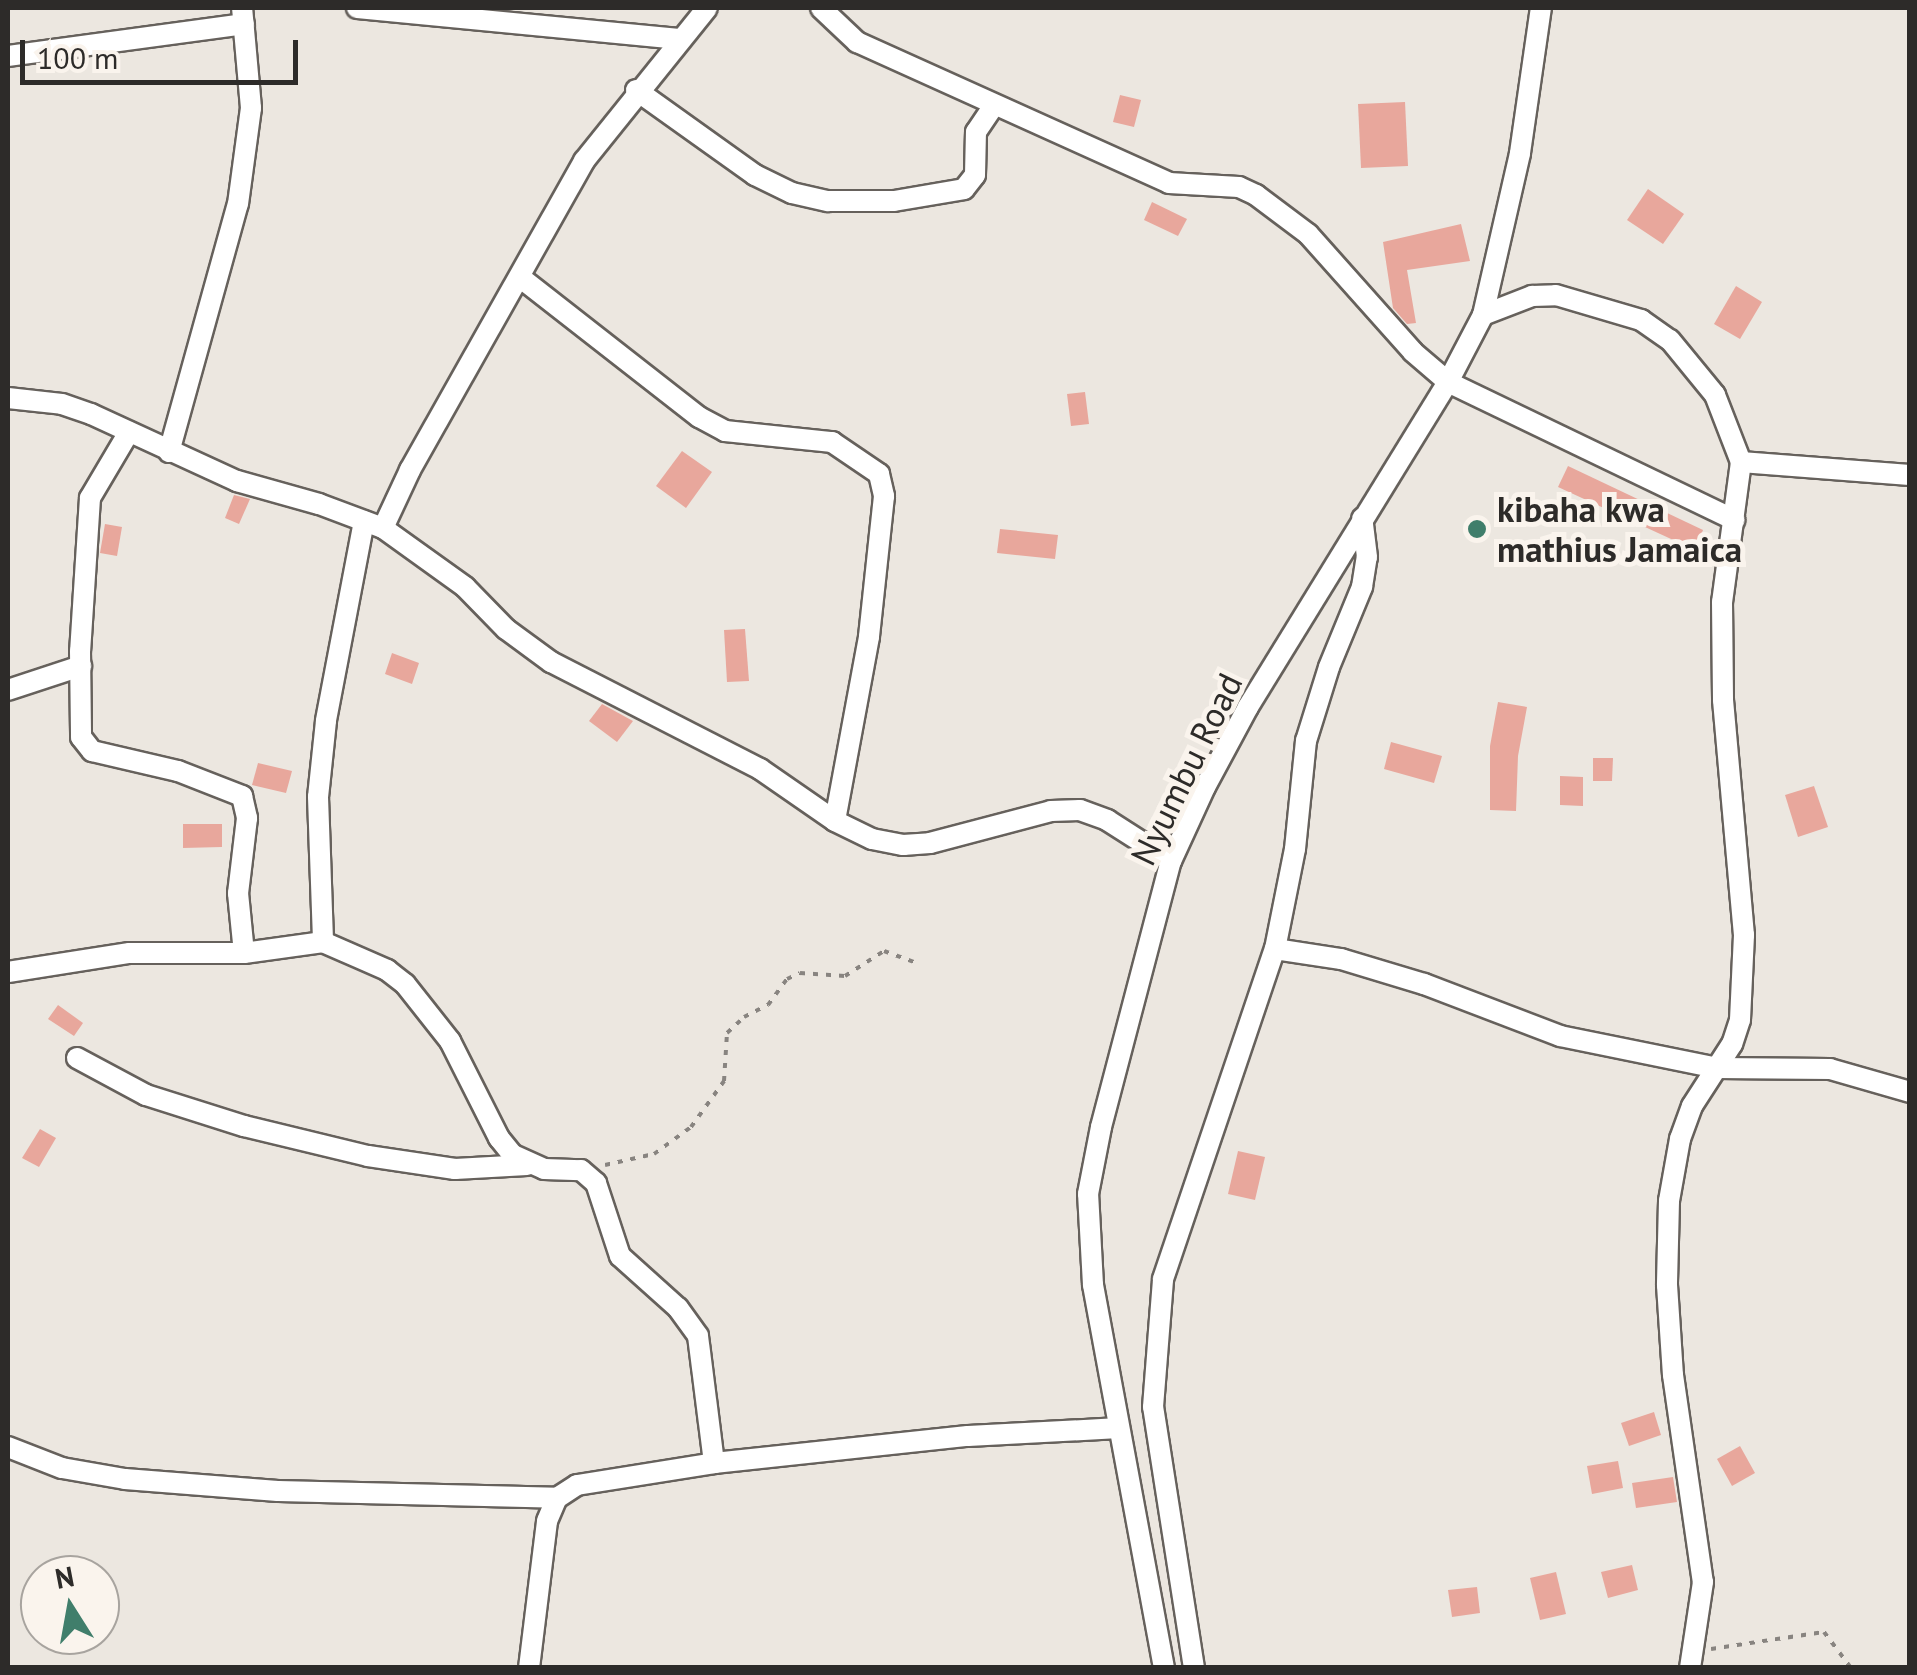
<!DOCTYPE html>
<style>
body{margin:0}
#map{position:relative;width:1917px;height:1675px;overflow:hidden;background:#ece7e0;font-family:"PT Sans",sans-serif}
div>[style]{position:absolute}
.building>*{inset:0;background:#e8a79c}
.path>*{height:4px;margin-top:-2px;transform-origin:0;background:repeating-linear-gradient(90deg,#888480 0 5px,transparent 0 13px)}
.roads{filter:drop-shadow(2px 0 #66615c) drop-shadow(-2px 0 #66615c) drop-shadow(0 2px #66615c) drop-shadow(0 -2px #66615c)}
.minor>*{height:20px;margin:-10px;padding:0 10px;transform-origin:10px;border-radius:10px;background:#fff}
.dots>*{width:28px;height:28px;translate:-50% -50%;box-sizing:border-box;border:5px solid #faf4ed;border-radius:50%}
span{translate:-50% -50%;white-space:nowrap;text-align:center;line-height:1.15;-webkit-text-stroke:10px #faf4ed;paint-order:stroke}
.poi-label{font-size:35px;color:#2d2b29;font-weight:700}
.left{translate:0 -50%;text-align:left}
.street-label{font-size:35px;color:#2d2b29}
.frame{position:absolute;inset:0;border:10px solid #2d2b29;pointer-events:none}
.north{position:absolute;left:20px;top:1555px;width:100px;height:100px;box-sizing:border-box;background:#faf4ed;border:2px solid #a8a49f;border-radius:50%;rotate:349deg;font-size:28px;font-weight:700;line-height:40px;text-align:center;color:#2d2b29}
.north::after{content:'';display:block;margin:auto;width:35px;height:45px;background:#407e6b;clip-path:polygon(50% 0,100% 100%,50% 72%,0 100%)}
.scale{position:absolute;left:20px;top:40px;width:278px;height:45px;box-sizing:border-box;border:5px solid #2d2b29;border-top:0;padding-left:12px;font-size:30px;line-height:35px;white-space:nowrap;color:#2d2b29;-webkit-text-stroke:8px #faf4ed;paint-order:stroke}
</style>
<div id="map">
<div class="building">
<i style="clip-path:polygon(1120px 95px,1141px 100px,1134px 127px,1113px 122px)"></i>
<i style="clip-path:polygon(1405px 102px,1408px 166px,1361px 168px,1358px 104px)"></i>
<i style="clip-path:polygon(1648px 189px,1684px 214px,1663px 244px,1627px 220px)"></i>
<i style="clip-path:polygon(1152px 202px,1187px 219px,1178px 236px,1144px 220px)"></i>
<i style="clip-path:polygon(1461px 224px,1470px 261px,1407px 270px,1416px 323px,1407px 324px,1393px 308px,1383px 242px)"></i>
<i style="clip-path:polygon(1736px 286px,1762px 302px,1740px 339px,1714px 324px)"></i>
<i style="clip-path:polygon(1085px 392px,1089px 424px,1071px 426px,1067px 394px)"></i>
<i style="clip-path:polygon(682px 451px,712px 472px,686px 508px,656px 486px)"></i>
<i style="clip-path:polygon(1568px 466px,1703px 530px,1695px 550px,1558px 487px)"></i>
<i style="clip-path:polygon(234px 495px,250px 499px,239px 524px,225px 518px)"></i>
<i style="clip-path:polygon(105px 524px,122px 527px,117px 556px,100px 553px)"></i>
<i style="clip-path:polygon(1000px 529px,1058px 535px,1055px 559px,997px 553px)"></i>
<i style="clip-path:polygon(745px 629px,749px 681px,727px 682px,724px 630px)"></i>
<i style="clip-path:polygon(392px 653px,419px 663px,412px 684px,385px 674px)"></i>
<i style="clip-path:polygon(1498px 702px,1527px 707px,1518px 756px,1516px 811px,1490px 810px,1490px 746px)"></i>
<i style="clip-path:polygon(602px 704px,633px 721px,617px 742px,589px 721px)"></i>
<i style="clip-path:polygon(1391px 742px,1442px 756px,1434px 783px,1384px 769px)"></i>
<i style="clip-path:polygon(1593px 758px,1613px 758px,1612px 781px,1593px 781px)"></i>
<i style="clip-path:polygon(258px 763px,292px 771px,286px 793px,252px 785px)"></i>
<i style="clip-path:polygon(1560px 776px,1583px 777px,1583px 806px,1560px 805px)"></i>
<i style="clip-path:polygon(1814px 786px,1828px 827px,1798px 837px,1785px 795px)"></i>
<i style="clip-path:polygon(183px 824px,222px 824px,222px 847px,183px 848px)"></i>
<i style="clip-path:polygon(58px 1005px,83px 1023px,74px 1036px,48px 1019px)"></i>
<i style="clip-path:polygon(40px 1129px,56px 1138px,39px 1167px,22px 1158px)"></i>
<i style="clip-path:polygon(1238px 1151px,1265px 1157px,1255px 1200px,1228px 1194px)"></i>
<i style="clip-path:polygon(1654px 1412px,1661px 1435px,1629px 1446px,1621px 1423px)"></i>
<i style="clip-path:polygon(1740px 1446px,1755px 1473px,1732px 1486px,1717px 1459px)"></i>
<i style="clip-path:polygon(1618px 1461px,1623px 1488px,1592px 1494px,1587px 1466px)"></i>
<i style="clip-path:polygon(1673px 1477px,1677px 1502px,1636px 1508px,1632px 1483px)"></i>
<i style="clip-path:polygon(1632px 1565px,1638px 1590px,1608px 1598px,1601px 1572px)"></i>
<i style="clip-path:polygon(1556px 1572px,1566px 1614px,1540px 1620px,1530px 1578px)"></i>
<i style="clip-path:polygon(1477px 1587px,1480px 1613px,1452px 1617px,1448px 1590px)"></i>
</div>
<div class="path">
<i style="left:605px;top:1165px;width:50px;rotate:-12.7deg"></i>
<i style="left:654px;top:1154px;width:46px;rotate:-36.1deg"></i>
<i style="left:691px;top:1127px;width:57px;rotate:-54.3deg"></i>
<i style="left:724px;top:1081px;width:48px;rotate:-86.4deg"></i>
<i style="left:727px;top:1033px;width:23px;rotate:-43deg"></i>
<i style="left:744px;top:1017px;width:27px;rotate:-27deg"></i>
<i style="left:768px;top:1005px;width:32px;rotate:-54deg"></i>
<i style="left:787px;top:979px;width:14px;rotate:-25deg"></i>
<i style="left:800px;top:973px;width:45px;rotate:3.8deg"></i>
<i style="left:845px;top:976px;width:46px;rotate:-32.7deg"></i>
<i style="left:884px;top:951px;width:33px;rotate:20deg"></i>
<i style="left:1711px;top:1649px;width:114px;rotate:-8.6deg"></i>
<i style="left:1824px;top:1632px;width:45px;rotate:53.1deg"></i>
</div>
<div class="roads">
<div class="minor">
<i style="left:357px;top:8px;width:324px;rotate:5.5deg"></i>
<i style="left:821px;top:8px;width:50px;rotate:43.4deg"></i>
<i style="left:857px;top:42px;width:342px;rotate:24.3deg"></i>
<i style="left:1169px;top:183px;width:70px;rotate:3.3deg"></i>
<i style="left:1239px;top:187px;width:19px;rotate:25deg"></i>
<i style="left:1256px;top:195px;width:65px;rotate:36.9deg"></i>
<i style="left:1308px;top:234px;width:158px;rotate:48.3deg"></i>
<i style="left:1413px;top:352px;width:46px;rotate:40.6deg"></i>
<i style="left:1448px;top:382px;width:318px;rotate:25.7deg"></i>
<i style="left:8px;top:56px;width:238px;rotate:-7.7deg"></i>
<i style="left:636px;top:90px;width:146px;rotate:35.5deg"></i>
<i style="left:755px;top:175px;width:41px;rotate:25.9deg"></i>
<i style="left:792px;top:193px;width:37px;rotate:13deg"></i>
<i style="left:828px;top:201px;width:66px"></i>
<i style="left:894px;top:201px;width:71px;rotate:-9.7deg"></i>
<i style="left:964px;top:189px;width:18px;rotate:-52deg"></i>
<i style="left:975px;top:175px;width:43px;rotate:-88.7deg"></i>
<i style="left:976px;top:132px;width:32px;rotate:-56deg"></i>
<i style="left:521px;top:278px;width:226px;rotate:38deg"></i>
<i style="left:699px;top:417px;width:30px;rotate:28deg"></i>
<i style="left:725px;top:431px;width:108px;rotate:5.9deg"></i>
<i style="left:832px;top:442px;width:57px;rotate:34.2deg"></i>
<i style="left:879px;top:474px;width:23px;rotate:77deg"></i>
<i style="left:884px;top:496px;width:142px;rotate:96.1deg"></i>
<i style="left:869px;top:637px;width:187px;rotate:100.5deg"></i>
<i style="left:1483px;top:315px;width:53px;rotate:-21.2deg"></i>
<i style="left:1532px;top:296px;width:24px;rotate:-2deg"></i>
<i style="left:1556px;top:295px;width:89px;rotate:16.4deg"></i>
<i style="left:1641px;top:320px;width:35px;rotate:35deg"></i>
<i style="left:1670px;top:340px;width:71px;rotate:50.7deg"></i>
<i style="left:1715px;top:395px;width:72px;rotate:68.8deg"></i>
<i style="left:1741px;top:462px;width:141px;rotate:97.7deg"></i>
<i style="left:1722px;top:602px;width:98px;rotate:89.4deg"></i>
<i style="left:1723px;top:700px;width:236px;rotate:84.9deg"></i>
<i style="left:1744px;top:935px;width:85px;rotate:92.7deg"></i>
<i style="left:1740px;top:1020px;width:25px;rotate:108deg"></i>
<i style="left:1732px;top:1044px;width:74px;rotate:122.8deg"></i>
<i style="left:1692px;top:1106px;width:35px;rotate:110deg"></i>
<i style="left:1680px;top:1139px;width:63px;rotate:100.1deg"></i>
<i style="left:1669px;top:1201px;width:84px;rotate:91.4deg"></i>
<i style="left:1667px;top:1285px;width:90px;rotate:86.2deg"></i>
<i style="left:1673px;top:1375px;width:209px;rotate:81.8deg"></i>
<i style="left:1703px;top:1582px;width:87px;rotate:98.6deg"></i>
<i style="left:8px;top:398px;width:54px;rotate:6.3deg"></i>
<i style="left:62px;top:404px;width:31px;rotate:19deg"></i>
<i style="left:91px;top:414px;width:161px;rotate:24.7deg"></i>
<i style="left:237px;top:481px;width:85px;rotate:15.7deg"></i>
<i style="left:319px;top:504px;width:68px;rotate:20.6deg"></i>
<i style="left:383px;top:528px;width:101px;rotate:35.7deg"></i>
<i style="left:465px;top:587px;width:59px;rotate:45.7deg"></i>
<i style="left:506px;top:629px;width:56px;rotate:36.3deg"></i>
<i style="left:551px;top:662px;width:235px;rotate:27.1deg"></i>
<i style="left:760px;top:769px;width:91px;rotate:34.7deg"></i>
<i style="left:835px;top:821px;width:41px;rotate:25.9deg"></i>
<i style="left:872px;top:839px;width:32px;rotate:11deg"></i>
<i style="left:903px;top:845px;width:27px;rotate:-4deg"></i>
<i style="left:930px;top:843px;width:125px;rotate:-14.8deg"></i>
<i style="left:1051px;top:811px;width:29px;rotate:-2deg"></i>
<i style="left:1080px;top:810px;width:29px;rotate:20deg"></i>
<i style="left:1107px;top:820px;width:76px;rotate:32.6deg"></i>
<i style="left:129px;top:432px;width:77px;rotate:120.6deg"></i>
<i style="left:90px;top:498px;width:153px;rotate:93.7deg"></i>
<i style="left:80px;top:651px;width:86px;rotate:89.3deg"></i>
<i style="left:81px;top:737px;width:18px;rotate:52deg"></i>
<i style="left:92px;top:751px;width:88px;rotate:13.1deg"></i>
<i style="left:178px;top:771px;width:69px;rotate:21.3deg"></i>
<i style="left:242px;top:796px;width:23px;rotate:77deg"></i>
<i style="left:247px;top:818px;width:76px;rotate:96.8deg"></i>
<i style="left:238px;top:893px;width:60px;rotate:84.3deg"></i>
<i style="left:169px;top:452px;width:257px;rotate:-74.5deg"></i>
<i style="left:238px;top:204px;width:97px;rotate:-82.3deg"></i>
<i style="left:251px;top:108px;width:100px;rotate:-95.1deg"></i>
<i style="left:1741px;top:462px;width:169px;rotate:4.4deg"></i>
<i style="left:364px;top:521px;width:204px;rotate:100.8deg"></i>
<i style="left:326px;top:721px;width:76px;rotate:96deg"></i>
<i style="left:318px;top:797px;width:145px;rotate:88deg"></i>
<i style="left:323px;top:942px;width:70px;rotate:23.6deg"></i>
<i style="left:387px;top:970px;width:23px;rotate:38deg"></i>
<i style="left:405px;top:984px;width:73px;rotate:51.7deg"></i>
<i style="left:450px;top:1041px;width:109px;rotate:63.2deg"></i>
<i style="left:499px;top:1138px;width:22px;rotate:51deg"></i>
<i style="left:513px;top:1155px;width:34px;rotate:24deg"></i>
<i style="left:544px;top:1169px;width:37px;rotate:2deg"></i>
<i style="left:581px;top:1170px;width:20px;rotate:41deg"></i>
<i style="left:596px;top:1183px;width:77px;rotate:71.8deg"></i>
<i style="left:620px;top:1256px;width:78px;rotate:41.9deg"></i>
<i style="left:678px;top:1308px;width:34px;rotate:54deg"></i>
<i style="left:698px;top:1336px;width:128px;rotate:82.8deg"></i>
<i style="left:383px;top:528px;width:64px;rotate:-65deg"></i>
<i style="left:410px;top:470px;width:355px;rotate:-60.6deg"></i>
<i style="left:584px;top:161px;width:196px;rotate:-51.2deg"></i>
<i style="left:8px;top:690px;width:77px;rotate:-18.2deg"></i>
<i style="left:1275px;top:949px;width:67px;rotate:8.6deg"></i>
<i style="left:1341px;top:959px;width:87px;rotate:16.8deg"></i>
<i style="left:1424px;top:984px;width:146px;rotate:20.9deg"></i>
<i style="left:1560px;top:1036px;width:160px;rotate:11.5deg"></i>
<i style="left:1717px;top:1068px;width:113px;rotate:0.5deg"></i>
<i style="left:1830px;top:1069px;width:83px;rotate:16deg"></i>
<i style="left:8px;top:972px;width:123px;rotate:-8.9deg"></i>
<i style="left:130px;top:953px;width:114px"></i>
<i style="left:244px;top:953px;width:80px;rotate:-7.9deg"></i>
<i style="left:77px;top:1058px;width:78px;rotate:28.2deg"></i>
<i style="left:146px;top:1095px;width:103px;rotate:17.6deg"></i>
<i style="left:244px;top:1126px;width:128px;rotate:13.6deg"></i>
<i style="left:368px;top:1156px;width:88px;rotate:8.5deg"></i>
<i style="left:455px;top:1169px;width:72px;rotate:-3.2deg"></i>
<i style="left:8px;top:1447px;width:58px;rotate:21.3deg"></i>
<i style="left:62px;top:1468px;width:64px;rotate:9.9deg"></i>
<i style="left:125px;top:1479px;width:153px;rotate:4.5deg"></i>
<i style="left:278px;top:1491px;width:279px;rotate:1.4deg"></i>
<i style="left:529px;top:1668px;width:148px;rotate:-83deg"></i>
<i style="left:547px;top:1521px;width:25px;rotate:-67deg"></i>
<i style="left:557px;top:1498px;width:24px;rotate:-33deg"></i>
<i style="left:577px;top:1485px;width:139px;rotate:-9.1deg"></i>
<i style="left:714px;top:1463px;width:255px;rotate:-6.1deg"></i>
<i style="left:968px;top:1436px;width:151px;rotate:-3deg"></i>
<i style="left:1164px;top:1668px;width:390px;rotate:-100.5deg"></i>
<i style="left:1093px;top:1285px;width:91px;rotate:-93.1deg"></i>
<i style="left:1088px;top:1194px;width:68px;rotate:-79deg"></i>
<i style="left:1101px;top:1127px;width:275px;rotate:-75.3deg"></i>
<i style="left:1171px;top:861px;width:81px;rotate:-65.3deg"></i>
<i style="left:1205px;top:787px;width:91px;rotate:-61.7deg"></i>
<i style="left:1248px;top:707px;width:382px;rotate:-58.4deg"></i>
<i style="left:1448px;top:382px;width:76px;rotate:-62.4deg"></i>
<i style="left:1483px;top:315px;width:166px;rotate:-77.1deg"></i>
<i style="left:1520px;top:153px;width:147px;rotate:-81.8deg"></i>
<i style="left:1194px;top:1668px;width:264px;rotate:-98.9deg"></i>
<i style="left:1153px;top:1407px;width:128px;rotate:-85.5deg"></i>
<i style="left:1163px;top:1279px;width:348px;rotate:-71.3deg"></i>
<i style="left:1275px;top:949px;width:102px;rotate:-78.7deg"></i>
<i style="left:1295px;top:849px;width:109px;rotate:-84.2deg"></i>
<i style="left:1306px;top:741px;width:77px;rotate:-72.7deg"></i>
<i style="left:1329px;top:667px;width:87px;rotate:-67.6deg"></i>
<i style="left:1362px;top:587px;width:30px;rotate:-81deg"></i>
<i style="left:1367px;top:557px;width:39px;rotate:-97deg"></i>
</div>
</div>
<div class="dots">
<i style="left:1477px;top:529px;background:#407e6b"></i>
</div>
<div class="poi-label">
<span class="left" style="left:1497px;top:529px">kibaha kwa<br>mathius Jamaica</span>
</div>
<div class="street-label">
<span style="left:1186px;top:769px;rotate:-64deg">Nyumbu Road</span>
</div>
<div class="frame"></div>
<div class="north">N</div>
<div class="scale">100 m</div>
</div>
